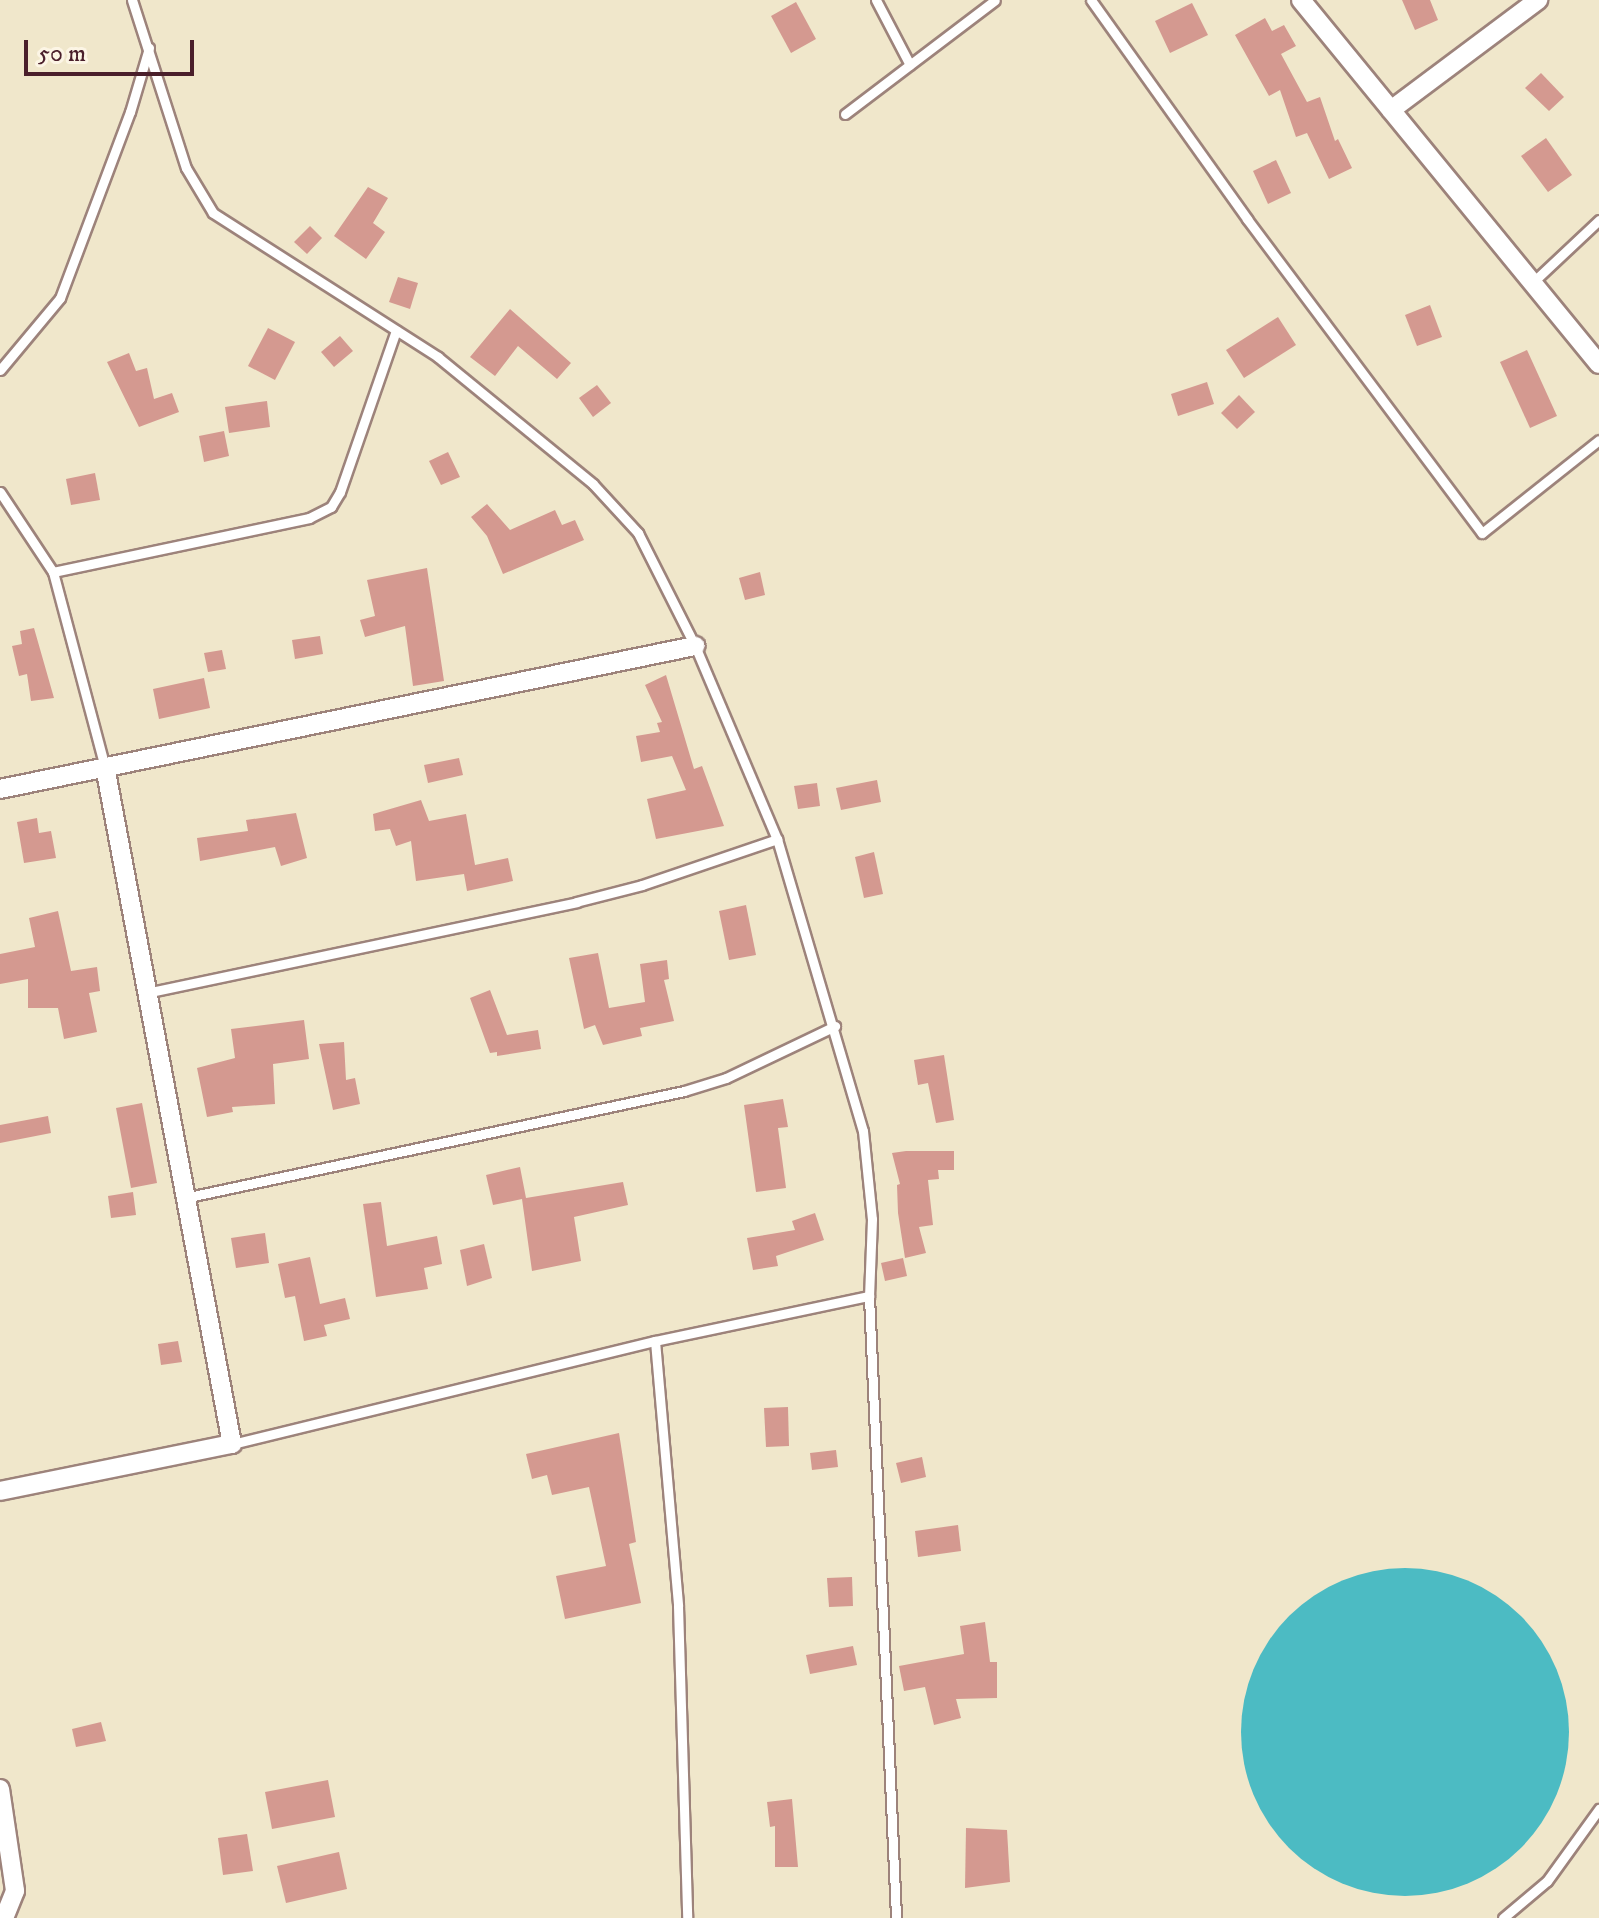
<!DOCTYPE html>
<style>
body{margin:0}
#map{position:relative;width:1599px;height:1918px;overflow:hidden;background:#f0e7cb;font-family:"IM FELL DW Pica",serif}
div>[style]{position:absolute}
.water>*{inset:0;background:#4cbbc3}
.round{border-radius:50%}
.building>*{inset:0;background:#d49990}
.roads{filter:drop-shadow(2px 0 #9d837b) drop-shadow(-2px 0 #9d837b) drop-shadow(0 2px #9d837b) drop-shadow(0 -2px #9d837b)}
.service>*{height:9px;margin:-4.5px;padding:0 4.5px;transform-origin:4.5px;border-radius:4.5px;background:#fff}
.minor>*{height:18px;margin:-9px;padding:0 9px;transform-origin:9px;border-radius:9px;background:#fff}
span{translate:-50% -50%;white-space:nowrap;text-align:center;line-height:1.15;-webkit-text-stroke:6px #fcf5e5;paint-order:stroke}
.scale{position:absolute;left:24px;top:40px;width:170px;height:36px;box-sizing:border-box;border:4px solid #4a1f2b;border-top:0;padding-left:10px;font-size:24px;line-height:28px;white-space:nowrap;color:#4a1f2b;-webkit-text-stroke:6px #fcf5e5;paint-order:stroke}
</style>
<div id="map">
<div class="water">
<i class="round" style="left:1241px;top:1568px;width:328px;height:328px"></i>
</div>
<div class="building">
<i style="clip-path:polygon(1402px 0,1430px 0,1438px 20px,1415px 30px)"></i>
<i style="clip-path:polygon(796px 2px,816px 39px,791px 53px,771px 16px)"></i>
<i style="clip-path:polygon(1192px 3px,1208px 35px,1170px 53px,1155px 21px)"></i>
<i style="clip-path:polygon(1265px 18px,1272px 31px,1284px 25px,1296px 46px,1281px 54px,1307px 102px,1320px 97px,1335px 141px,1338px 139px,1352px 168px,1329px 179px,1307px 133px,1296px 137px,1280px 90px,1269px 96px,1235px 35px)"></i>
<i style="clip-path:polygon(1541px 73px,1564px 97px,1549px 111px,1525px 88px)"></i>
<i style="clip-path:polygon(1546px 138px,1572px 175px,1548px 192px,1521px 156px)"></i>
<i style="clip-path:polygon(1276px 160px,1291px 193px,1268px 204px,1253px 171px)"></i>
<i style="clip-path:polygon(368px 187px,388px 198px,373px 223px,385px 232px,366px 259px,334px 236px)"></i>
<i style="clip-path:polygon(310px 226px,322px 238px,307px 254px,294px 242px)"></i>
<i style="clip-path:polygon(398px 277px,418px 283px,410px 309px,389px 302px)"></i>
<i style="clip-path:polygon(1430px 305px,1442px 337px,1417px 346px,1405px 315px)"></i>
<i style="clip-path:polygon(510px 309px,571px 363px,557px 379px,518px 346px,495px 376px,470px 357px)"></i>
<i style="clip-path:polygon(1278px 317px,1296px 345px,1244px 378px,1226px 350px)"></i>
<i style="clip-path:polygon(268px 328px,295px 342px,275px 380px,248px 366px)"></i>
<i style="clip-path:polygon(340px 336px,353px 351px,334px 367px,321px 352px)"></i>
<i style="clip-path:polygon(1527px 350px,1557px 416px,1530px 428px,1500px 362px)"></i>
<i style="clip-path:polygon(129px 353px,136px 371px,147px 368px,154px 399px,172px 393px,179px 412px,139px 427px,107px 362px)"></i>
<i style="clip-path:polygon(1207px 382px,1214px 404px,1178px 416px,1171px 394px)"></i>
<i style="clip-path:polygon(597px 385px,611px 403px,593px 417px,579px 398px)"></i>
<i style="clip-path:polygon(1239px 395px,1255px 412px,1237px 429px,1221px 413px)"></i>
<i style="clip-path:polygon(267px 401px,270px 427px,229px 433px,225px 407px)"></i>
<i style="clip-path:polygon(224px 431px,229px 456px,204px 462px,199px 436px)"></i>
<i style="clip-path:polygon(448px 452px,460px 477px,441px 485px,429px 461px)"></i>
<i style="clip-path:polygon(95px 473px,100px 500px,71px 505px,66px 479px)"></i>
<i style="clip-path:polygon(487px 504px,510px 530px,555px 510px,562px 525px,575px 520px,584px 540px,503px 574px,487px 536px,471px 517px)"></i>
<i style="clip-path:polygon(427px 568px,444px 681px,413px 686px,405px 626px,365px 637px,360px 620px,375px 616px,367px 580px)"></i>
<i style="clip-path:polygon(760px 572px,765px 595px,745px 600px,739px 578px)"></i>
<i style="clip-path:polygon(34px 628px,54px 698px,31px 701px,27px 674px,19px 676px,12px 646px,22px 644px,20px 631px)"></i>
<i style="clip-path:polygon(320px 636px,323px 654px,295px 659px,292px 640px)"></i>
<i style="clip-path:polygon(222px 650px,226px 669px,208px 672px,204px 653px)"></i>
<i style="clip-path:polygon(666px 675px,694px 769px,702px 766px,724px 826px,656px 839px,647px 799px,686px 790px,672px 756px,641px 762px,636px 736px,660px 732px,657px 723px,662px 722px,645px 685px)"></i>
<i style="clip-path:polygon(204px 678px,210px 708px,159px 719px,153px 689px)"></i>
<i style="clip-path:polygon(459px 758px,463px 775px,428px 783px,424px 765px)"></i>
<i style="clip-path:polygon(877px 780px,881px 802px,841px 810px,836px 788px)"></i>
<i style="clip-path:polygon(817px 783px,820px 806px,798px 809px,794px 786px)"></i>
<i style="clip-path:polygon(421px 800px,429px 821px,466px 814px,475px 865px,508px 858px,513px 881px,467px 891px,464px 874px,416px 881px,411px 841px,396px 846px,390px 829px,375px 831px,373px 814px)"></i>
<i style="clip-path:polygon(296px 813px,307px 858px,281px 866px,275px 847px,200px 861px,197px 838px,248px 831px,246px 820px)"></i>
<i style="clip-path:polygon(37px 818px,39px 833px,51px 831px,56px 858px,24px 863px,17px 822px)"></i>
<i style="clip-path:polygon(874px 852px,883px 894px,864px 898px,855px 857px)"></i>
<i style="clip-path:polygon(746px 905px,756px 955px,729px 960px,719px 911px)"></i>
<i style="clip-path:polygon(58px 911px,71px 971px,97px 967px,100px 991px,89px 993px,97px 1032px,64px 1039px,58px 1008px,28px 1008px,28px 979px,0 984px,0 954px,35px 947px,29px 918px)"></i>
<i style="clip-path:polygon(598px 953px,609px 1008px,645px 1002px,640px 964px,667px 960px,669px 979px,664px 980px,674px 1021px,640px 1028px,642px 1036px,603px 1045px,595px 1025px,584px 1029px,569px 958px)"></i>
<i style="clip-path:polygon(490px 990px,507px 1035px,538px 1030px,541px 1049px,497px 1056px,497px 1052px,490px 1053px,470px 998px)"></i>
<i style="clip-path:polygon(304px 1020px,309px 1059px,273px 1064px,275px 1104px,232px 1107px,233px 1112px,207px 1117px,197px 1068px,235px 1058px,231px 1029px)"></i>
<i style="clip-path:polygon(344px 1042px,346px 1080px,355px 1078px,360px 1104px,333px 1110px,319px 1044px)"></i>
<i style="clip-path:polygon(944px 1055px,954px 1120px,936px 1123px,928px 1083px,918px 1085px,914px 1060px)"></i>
<i style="clip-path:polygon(783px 1099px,788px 1127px,778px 1128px,786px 1188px,756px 1192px,744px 1105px)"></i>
<i style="clip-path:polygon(142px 1103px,157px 1183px,131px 1188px,116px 1108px)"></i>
<i style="clip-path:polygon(48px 1116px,51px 1133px,0 1143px,0 1125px)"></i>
<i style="clip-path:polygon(906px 1151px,954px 1151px,954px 1170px,938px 1170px,939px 1179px,928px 1180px,933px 1225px,919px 1227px,926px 1253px,905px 1258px,898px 1213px,897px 1185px,900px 1184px,892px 1153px)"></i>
<i style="clip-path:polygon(520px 1167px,526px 1198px,623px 1182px,628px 1205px,574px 1217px,581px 1261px,532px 1271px,522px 1199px,493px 1205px,486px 1175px)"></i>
<i style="clip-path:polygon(133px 1192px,136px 1215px,111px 1218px,108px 1196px)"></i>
<i style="clip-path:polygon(381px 1202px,387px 1246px,437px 1236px,442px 1264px,424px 1268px,428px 1289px,376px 1297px,363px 1204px)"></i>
<i style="clip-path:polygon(815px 1213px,824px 1240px,776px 1256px,778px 1266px,753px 1270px,747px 1238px,795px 1230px,792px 1221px)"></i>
<i style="clip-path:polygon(265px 1233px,269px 1263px,236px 1268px,231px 1238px)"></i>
<i style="clip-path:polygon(484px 1244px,492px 1278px,467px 1286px,460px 1250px)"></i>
<i style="clip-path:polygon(310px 1257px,320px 1304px,345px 1298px,350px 1319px,324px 1325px,327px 1336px,304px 1341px,295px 1296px,285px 1298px,278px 1264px)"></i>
<i style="clip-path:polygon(903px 1258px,907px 1276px,885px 1281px,881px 1263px)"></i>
<i style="clip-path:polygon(178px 1341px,182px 1362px,161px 1365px,158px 1344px)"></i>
<i style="clip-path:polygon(788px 1407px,789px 1446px,766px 1447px,764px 1408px)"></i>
<i style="clip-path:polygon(619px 1433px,636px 1542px,629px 1544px,641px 1603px,565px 1619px,556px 1576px,606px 1566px,589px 1487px,552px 1495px,547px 1475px,532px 1479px,526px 1454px)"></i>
<i style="clip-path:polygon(836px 1450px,838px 1467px,812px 1470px,810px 1453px)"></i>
<i style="clip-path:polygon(922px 1457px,926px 1477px,901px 1483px,896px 1463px)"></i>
<i style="clip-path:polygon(958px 1525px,961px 1551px,918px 1557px,915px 1531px)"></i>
<i style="clip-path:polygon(852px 1577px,853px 1606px,829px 1607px,827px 1578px)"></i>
<i style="clip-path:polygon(985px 1622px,990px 1662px,997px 1662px,997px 1698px,956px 1699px,961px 1718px,934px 1725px,925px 1687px,904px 1691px,899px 1666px,964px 1654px,960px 1626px)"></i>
<i style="clip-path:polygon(853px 1646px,857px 1665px,810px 1674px,806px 1655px)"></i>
<i style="clip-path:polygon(101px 1722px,106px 1741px,76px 1747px,72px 1729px)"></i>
<i style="clip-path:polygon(328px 1780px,335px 1817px,272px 1829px,265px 1792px)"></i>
<i style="clip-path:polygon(792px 1799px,798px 1867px,775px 1867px,775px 1826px,770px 1827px,767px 1802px)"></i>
<i style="clip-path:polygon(966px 1828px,1007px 1830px,1010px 1882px,965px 1888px)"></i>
<i style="clip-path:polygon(247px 1834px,253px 1871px,223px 1875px,218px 1838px)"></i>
<i style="clip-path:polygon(339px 1852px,347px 1889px,286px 1903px,277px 1866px)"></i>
</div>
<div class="roads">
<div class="service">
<i style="left:132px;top:0;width:176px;rotate:72.2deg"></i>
<i style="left:186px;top:168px;width:52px;rotate:59deg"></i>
<i style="left:213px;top:213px;width:267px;rotate:32.6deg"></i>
<i style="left:438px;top:357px;width:200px;rotate:39.3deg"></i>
<i style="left:593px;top:484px;width:67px;rotate:47.4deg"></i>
<i style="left:638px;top:533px;width:127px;rotate:63.2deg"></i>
<i style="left:695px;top:646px;width:210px;rotate:67deg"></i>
<i style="left:777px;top:839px;width:304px;rotate:73.6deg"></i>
<i style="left:863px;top:1131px;width:88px;rotate:84.2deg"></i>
<i style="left:872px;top:1219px;width:77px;rotate:92.2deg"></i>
<i style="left:869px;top:1296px;width:623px;rotate:87.51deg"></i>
<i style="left:876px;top:0;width:73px;rotate:62.4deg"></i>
<i style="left:1091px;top:0;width:269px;rotate:54.5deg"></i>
<i style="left:1247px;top:219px;width:392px;rotate:53.2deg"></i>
<i style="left:1482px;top:533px;width:149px;rotate:-38.5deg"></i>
<i style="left:845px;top:114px;width:188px;rotate:-37.2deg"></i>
<i style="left:1532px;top:283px;width:92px;rotate:-43.2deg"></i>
<i style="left:0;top:370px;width:94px;rotate:-50.2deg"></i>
<i style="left:60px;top:298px;width:199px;rotate:-69.4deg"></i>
<i style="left:130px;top:112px;width:67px;rotate:-73.5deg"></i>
<i style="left:0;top:492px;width:96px;rotate:56.5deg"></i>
<i style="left:53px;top:572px;width:202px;rotate:75.1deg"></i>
<i style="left:53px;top:572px;width:262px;rotate:-11.9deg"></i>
<i style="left:309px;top:518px;width:25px;rotate:-27deg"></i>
<i style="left:331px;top:507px;width:17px;rotate:-59deg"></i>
<i style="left:340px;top:492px;width:171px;rotate:-70.9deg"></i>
<i style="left:146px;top:993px;width:440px;rotate:-11.9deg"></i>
<i style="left:576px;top:902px;width:68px;rotate:-14.4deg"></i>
<i style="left:642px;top:885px;width:143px;rotate:-18.8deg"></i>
<i style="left:184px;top:1198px;width:511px;rotate:-12.08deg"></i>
<i style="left:684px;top:1091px;width:44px;rotate:-17.2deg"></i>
<i style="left:726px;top:1078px;width:121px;rotate:-25.5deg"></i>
<i style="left:655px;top:1341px;width:266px;rotate:85deg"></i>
<i style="left:678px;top:1606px;width:312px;rotate:88.3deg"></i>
<i style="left:232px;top:1444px;width:435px;rotate:-13.7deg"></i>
<i style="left:655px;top:1341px;width:219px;rotate:-11.9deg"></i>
<i style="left:1503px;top:1918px;width:57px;rotate:-40.1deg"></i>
<i style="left:1547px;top:1881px;width:89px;rotate:-54.2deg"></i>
</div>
<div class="minor">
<i style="left:1301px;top:0;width:470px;rotate:50.7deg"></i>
<i style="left:1391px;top:110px;width:184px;rotate:-36.8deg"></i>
<i style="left:0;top:789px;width:710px;rotate:-11.63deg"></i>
<i style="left:0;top:1491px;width:237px;rotate:-11.5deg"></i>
<i style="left:232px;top:1444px;width:689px;rotate:-100.62deg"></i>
<i style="left:0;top:1789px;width:103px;rotate:81.6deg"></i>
<i style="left:15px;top:1891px;width:29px;rotate:112deg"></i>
</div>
</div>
<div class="scale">50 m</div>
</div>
